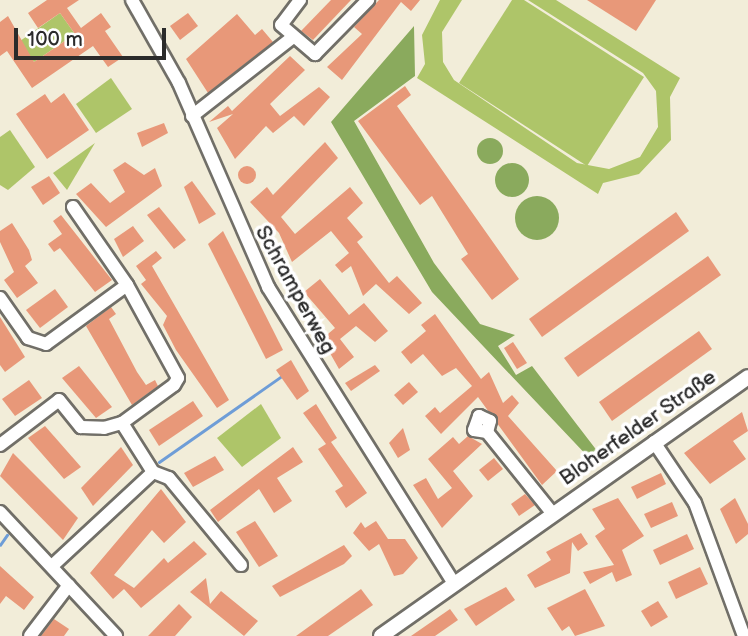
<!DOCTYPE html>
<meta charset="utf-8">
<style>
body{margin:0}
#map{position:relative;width:748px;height:636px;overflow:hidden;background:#f2edd9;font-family:"Balsamiq Sans",sans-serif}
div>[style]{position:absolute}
.green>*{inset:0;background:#aec569}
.forest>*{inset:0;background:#8aaa5d}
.round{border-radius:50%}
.stream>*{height:2.5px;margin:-1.25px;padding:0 1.25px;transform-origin:1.25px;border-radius:1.25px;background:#6e9dd7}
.building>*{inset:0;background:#e89879}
.roads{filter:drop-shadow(2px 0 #716f68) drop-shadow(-2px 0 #716f68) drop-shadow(0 2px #716f68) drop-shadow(0 -2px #716f68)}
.minor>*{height:12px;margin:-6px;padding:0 6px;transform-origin:6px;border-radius:6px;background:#fff}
.tertiary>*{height:14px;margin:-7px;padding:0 7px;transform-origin:7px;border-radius:7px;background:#fff}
span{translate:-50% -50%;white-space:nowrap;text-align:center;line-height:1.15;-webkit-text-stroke:7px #fff;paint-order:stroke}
.street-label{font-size:21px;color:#2b2b2b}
.scale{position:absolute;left:14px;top:28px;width:152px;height:32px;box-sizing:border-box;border:4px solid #2b2b2b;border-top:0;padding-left:9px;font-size:21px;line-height:24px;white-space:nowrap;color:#2b2b2b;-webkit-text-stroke:5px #fff;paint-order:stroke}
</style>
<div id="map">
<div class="green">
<i style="clip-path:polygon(440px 0,462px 0,442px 32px,443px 62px,454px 80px,577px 163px,609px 169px,640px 157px,658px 127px,656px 91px,643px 73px,528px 0,556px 0,680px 78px,670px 97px,671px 140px,639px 174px,603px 183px,598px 194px,417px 78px,425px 64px,422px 35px)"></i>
<i style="clip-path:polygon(512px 0,524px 0,644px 77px,587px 166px,459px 83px)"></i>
<i style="clip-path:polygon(60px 13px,75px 34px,34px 62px,20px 41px)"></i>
<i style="clip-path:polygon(111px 78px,132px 109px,96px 133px,76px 104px)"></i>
<i style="clip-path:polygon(10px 130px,35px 167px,8px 190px,0 185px,0 137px)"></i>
<i style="clip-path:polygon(95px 143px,67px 190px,53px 173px)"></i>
<i style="clip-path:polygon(261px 404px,281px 438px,242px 467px,217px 438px)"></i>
</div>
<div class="forest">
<i style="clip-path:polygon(414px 26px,415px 76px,354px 121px,434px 263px,480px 324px,515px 335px,498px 346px,516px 375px,532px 366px,601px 456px,592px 461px,432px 292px,331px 122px)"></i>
<i class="round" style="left:477px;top:138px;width:26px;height:26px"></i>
<i class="round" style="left:495px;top:163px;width:34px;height:34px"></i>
<i class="round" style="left:515px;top:196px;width:44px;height:44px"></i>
</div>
<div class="stream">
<i style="left:159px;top:462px;width:150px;rotate:-35deg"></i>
<i style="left:0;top:545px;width:12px;rotate:-55deg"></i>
</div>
<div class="building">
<i style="clip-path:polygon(47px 0,79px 0,67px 8px,81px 28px,101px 13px,111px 27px,105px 31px,123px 57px,108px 67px,93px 46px,32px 88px,7px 51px,0 56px,0 22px,8px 16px,34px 62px,75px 34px,60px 13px,38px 28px,28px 13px)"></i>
<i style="clip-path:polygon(331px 0,351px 0,313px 40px,301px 31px)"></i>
<i style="clip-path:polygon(379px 0,420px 0,411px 11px,401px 2px,342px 80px,327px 67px,362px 34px,354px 27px)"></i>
<i style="clip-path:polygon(587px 0,656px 0,636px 31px)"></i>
<i style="clip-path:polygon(188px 13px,198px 26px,180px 40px,170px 26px)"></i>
<i style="clip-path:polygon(237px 14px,255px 35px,262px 29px,273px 42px,208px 93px,186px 59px)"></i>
<i style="clip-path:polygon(290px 56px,305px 70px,270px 104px,280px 116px,319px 87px,330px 97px,304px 126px,294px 116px,273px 133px,266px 126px,235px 159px,217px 128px,233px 114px,209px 122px,228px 106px,232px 111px)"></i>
<i style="clip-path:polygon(405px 86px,411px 95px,397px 106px,519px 279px,492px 300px,461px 259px,468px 254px,432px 196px,420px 205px,358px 121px)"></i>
<i style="clip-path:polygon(64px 93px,89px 130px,47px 159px,16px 114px,45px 94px,51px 103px)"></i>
<i style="clip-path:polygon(164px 123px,168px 133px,142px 147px,137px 133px)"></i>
<i style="clip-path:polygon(325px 142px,338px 158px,281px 217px,295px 234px,350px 187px,363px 203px,347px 218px,363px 237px,357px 242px,389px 283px,397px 276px,422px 303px,409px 314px,376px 284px,363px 296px,351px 266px,342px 273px,335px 265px,349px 253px,331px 231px,292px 262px,279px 233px,250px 202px,267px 187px,273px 195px)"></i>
<i style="clip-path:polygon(125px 162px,144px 175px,155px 168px,162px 186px,106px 227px,76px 194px,91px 183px,110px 203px,125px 192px,113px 170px)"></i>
<i class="round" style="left:238px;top:166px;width:18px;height:18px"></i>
<i style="clip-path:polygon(49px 176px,60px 193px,43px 205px,31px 187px)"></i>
<i style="clip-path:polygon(192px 181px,216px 214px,199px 224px,184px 187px)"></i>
<i style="clip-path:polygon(159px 207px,186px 240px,174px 249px,147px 215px)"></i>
<i style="clip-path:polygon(676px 212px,689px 231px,542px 337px,529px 319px)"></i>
<i style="clip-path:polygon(61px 215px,112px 280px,95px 292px,60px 248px,54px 252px,48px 244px,62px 234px,53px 221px)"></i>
<i style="clip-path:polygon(12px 223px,29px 250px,32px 260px,25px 266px,38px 283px,17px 298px,4px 280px,14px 272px,0 242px,0 231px)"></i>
<i style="clip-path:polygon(133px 226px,144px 241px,123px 257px,114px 239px)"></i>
<i style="clip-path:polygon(223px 231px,283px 350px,266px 359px,208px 244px)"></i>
<i style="clip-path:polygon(156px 251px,162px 258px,152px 266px,229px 400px,217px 408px,176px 350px,163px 325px,167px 316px,141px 284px,146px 280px,136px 266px)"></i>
<i style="clip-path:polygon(708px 256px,721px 275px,578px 377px,564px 358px)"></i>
<i style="clip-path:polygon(320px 279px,349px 315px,364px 303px,388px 331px,375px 342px,356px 326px,340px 339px,354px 357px,339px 369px,322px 339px,335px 328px,304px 292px)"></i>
<i style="clip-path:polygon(55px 289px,68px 307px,40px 328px,26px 310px)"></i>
<i style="clip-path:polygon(111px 307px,116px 314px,109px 319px,137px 372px,146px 385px,155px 380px,158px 386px,132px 405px,86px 326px)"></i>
<i style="clip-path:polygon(435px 314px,481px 379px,489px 372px,503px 403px,512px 395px,519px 403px,508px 416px,557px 471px,542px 485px,478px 397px,441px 434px,425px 416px,435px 407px,440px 413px,472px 386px,456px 368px,442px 376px,423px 354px,411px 364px,401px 352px,426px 331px,421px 325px)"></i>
<i style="clip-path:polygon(0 317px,25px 357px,5px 372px,0 365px)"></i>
<i style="clip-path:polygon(699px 331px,712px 349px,612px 421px,599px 402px)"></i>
<i style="clip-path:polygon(513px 342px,527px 363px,517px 369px,504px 348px)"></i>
<i style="clip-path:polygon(291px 360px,309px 391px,297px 400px,276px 370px)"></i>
<i style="clip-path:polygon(375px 365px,380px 371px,351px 391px,345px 383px)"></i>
<i style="clip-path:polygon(79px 366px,112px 407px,96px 418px,62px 378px)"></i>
<i style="clip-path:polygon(29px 380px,42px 398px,15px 416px,2px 399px)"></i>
<i style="clip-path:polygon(409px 382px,418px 392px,403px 405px,394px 395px)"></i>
<i style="clip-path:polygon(193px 401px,203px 416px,159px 446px,149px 430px)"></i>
<i style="clip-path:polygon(316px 404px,337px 438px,331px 442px,367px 493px,346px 508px,335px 491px,343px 486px,318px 449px,326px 444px,303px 413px)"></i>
<i style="clip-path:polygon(742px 412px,748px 431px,733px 441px,746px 459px,710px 484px,684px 453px)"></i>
<i style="clip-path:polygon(45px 426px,81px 467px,64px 479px,28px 438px)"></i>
<i style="clip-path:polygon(403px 428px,410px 450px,398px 458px,389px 443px)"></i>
<i style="clip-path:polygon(468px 436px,482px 444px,453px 471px,473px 496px,442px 528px,413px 485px,426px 478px,438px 499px,452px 488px,428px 459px,453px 437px,459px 444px)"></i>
<i style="clip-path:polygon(121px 447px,133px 465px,93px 506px,81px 488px)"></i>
<i style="clip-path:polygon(293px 447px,303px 462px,277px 478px,292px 501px,274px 513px,259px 489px,218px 522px,210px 510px)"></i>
<i style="clip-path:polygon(13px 453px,78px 518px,63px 540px,0 476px)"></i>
<i style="clip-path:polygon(215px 456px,224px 470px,193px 487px,184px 473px)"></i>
<i style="clip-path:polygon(494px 458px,503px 469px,488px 481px,479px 470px)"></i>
<i style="clip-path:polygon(661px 473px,666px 484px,637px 499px,631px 487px)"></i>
<i style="clip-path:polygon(161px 489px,186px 522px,164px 543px,152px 530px,114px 575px,134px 588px,164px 558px,168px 563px,194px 541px,207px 554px,141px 608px,124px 589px,113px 599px,90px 573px)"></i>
<i style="clip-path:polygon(525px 494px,535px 505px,519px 516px,511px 504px)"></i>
<i style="clip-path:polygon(618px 498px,644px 536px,622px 550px,632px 575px,616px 582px,612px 572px,590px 584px,583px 572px,614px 565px,595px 536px,605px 529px,592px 509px)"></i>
<i style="clip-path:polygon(735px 498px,748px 524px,748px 534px,736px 544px,720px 509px)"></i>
<i style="clip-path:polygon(672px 502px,678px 516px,651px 528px,644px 514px)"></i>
<i style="clip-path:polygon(255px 521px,278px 556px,259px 567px,236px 532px)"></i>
<i style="clip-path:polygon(376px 521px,388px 539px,405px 539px,418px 558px,403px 574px,394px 576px,379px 544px,369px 551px,353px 533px,361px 522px,365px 528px)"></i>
<i style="clip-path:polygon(581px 533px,588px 544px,578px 551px,572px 542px,570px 573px,535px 588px,527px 575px,551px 560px,546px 552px)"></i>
<i style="clip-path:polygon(687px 534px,694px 549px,660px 565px,653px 550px)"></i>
<i style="clip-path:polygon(344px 545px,352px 556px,344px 564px,280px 597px,272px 586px)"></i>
<i style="clip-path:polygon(0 566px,34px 597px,24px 610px,6px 596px,0 604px)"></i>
<i style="clip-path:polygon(700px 567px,708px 584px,676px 599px,668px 582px)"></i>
<i style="clip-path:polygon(206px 578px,210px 604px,221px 591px,258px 621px,244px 636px,190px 592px)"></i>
<i style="clip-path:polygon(506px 587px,515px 600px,476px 626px,464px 609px)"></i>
<i style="clip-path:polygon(361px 589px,373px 605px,328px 636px,296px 636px)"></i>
<i style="clip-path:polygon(585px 589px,605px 626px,575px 636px,569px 626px,562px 631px,547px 608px)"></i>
<i style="clip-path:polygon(658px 601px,668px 617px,651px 627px,641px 611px)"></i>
<i style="clip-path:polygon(179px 604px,192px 617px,175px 636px,148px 636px)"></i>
<i style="clip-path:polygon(450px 609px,458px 620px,435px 636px,411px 636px)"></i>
<i style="clip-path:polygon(54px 619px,69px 629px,64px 636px,41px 636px)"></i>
</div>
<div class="roads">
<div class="minor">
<i style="left:132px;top:0;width:95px;rotate:60.5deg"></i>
<i style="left:179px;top:83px;width:223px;rotate:66.4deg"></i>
<i style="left:268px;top:287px;width:350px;rotate:57.9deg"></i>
<i style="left:300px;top:0;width:31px;rotate:127deg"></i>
<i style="left:281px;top:25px;width:45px;rotate:40.5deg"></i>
<i style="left:315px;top:54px;width:76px;rotate:-45.5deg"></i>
<i style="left:192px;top:116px;width:127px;rotate:-38deg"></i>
<i style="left:0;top:298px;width:49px;rotate:55deg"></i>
<i style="left:28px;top:338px;width:19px;rotate:18deg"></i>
<i style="left:46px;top:344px;width:100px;rotate:-36.1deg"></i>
<i style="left:127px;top:285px;width:95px;rotate:-124.7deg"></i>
<i style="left:122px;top:423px;width:58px;rotate:57.7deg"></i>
<i style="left:153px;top:472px;width:17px;rotate:21deg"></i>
<i style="left:169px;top:478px;width:113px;rotate:50.4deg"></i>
<i style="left:487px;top:432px;width:13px;rotate:-171deg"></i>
<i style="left:474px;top:430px;width:15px;rotate:-70deg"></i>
<i style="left:479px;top:416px;width:12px;rotate:24deg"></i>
<i style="left:490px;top:421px;width:11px;rotate:105deg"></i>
<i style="left:487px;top:432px;width:105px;rotate:51.2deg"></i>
<i style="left:654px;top:442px;width:73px;rotate:56.1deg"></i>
<i style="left:695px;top:503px;width:142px;rotate:69.8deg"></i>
<i style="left:0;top:445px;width:74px;rotate:-37.3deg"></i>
<i style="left:59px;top:400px;width:35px;rotate:51deg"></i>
<i style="left:81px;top:427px;width:23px;rotate:2deg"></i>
<i style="left:104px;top:428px;width:19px;rotate:-16deg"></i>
<i style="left:122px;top:423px;width:64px;rotate:-36.2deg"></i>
<i style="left:174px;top:385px;width:8px;rotate:-60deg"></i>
<i style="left:178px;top:378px;width:106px;rotate:-118.7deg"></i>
<i style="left:0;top:512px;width:170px;rotate:46.9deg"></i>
<i style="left:52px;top:566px;width:138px;rotate:-42.9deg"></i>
<i style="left:30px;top:636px;width:64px;rotate:-52.6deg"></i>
</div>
<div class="tertiary">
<i style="left:381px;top:636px;width:449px;rotate:-35.2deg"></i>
</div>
</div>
<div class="street-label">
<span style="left:295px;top:290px;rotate:61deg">Schramperweg</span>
<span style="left:638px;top:428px;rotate:-35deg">Bloherfelder Straße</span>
</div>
<div class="scale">100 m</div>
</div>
